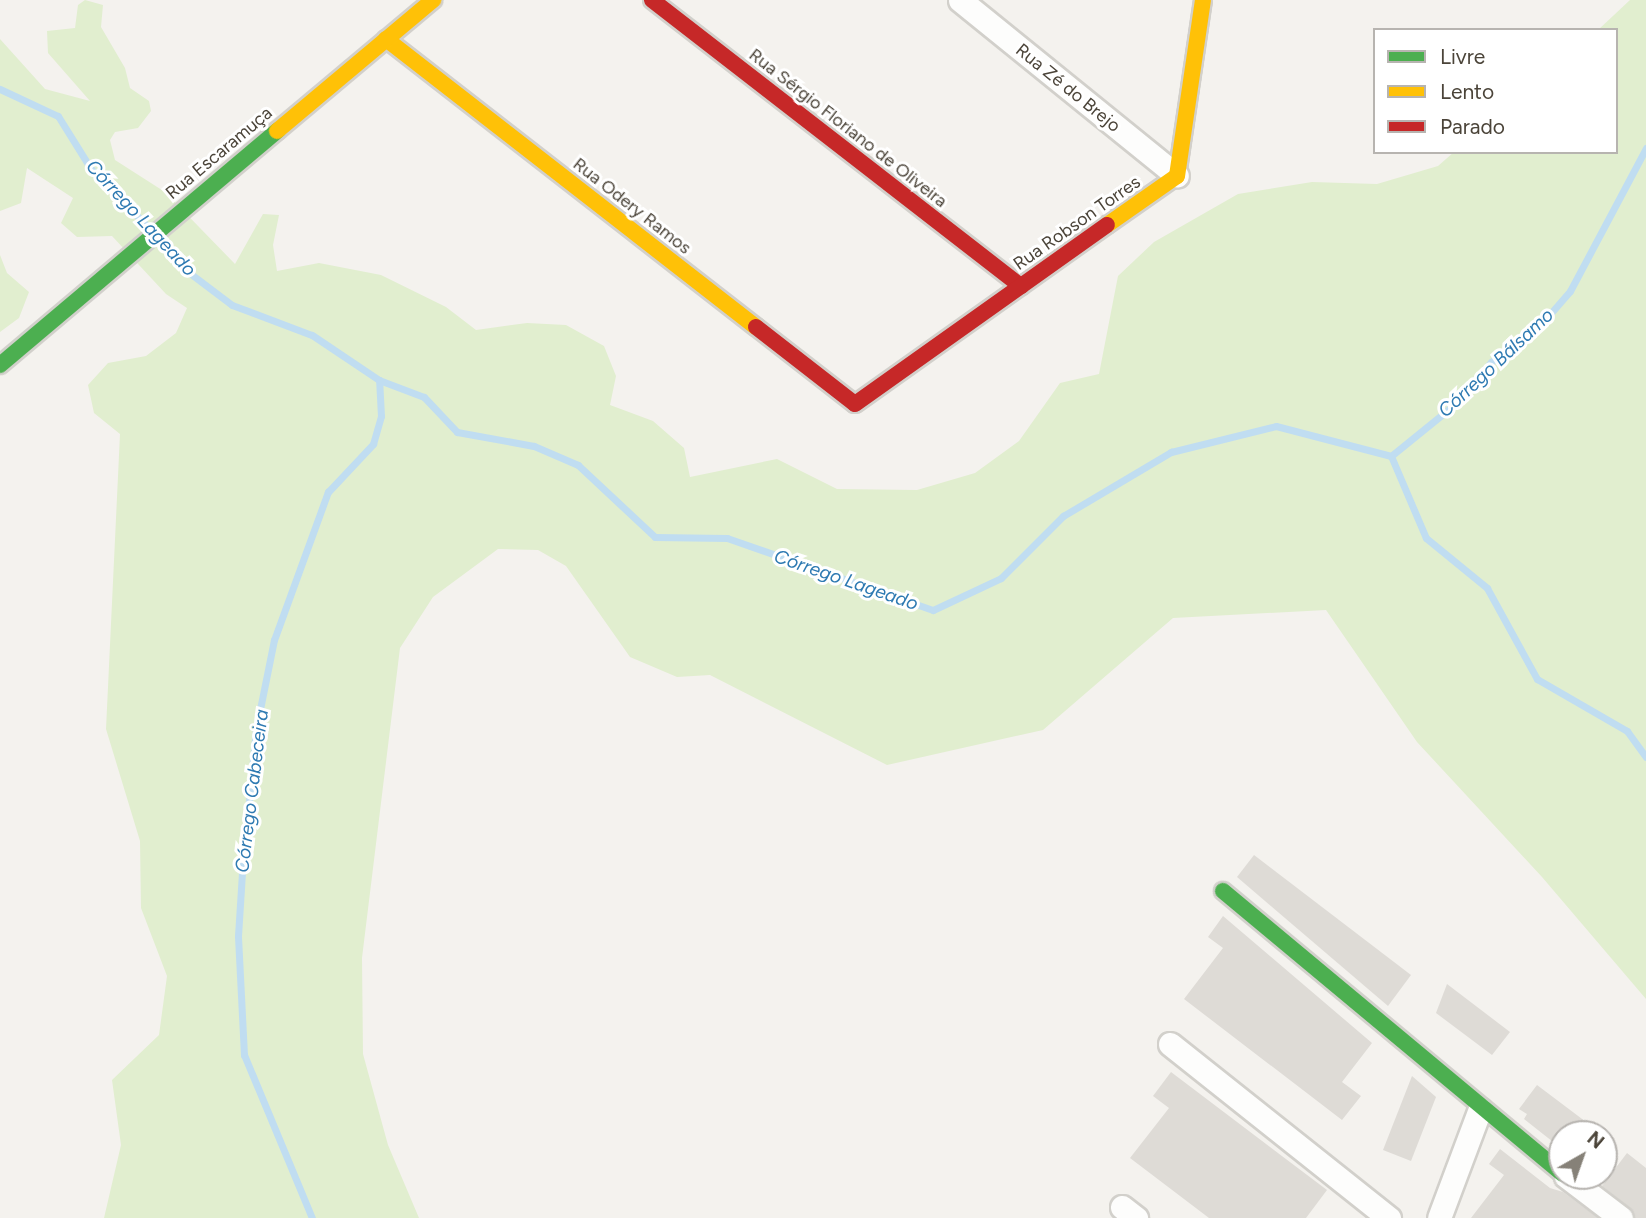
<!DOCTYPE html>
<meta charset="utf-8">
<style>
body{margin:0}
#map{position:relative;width:1646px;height:1218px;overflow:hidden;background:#f4f2ee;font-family:Figtree,sans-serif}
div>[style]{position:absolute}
.green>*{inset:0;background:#e1eecf}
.stream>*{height:7px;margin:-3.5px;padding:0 3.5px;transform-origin:3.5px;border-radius:3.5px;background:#c0ddf1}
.building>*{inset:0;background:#dedbd6}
.roads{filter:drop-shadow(2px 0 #d2d0cb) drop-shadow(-2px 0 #d2d0cb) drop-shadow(0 2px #d2d0cb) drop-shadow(0 -2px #d2d0cb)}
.street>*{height:23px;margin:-11.5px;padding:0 11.5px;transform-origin:11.5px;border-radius:11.5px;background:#fdfdfc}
.fast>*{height:16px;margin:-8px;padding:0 8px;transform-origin:8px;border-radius:8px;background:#4caf50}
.slow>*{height:16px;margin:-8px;padding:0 8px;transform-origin:8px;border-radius:8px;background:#ffc107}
.jam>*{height:16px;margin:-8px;padding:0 8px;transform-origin:8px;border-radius:8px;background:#c62828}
span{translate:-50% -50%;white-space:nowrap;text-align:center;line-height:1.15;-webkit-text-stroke:6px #fff;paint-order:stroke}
.street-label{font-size:18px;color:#4b4439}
.water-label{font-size:19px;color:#2e7ab2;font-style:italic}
.legend{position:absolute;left:1373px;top:28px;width:245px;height:126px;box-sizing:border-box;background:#fff;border:2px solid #b7b4b0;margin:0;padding:9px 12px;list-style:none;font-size:21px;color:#4b4439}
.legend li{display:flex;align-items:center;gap:14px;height:35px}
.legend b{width:35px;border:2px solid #b7b4b0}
.north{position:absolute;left:1548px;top:1120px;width:70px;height:70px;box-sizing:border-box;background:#fff;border:2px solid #b7b4b0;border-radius:50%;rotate:40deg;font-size:19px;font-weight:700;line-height:28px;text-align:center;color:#4b4439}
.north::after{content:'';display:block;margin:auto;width:24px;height:32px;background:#868178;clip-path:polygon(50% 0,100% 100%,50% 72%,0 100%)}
</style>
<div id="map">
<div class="green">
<i style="clip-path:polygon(85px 0,103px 5px,101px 27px,125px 68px,130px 88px,149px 101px,151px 111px,138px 128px,115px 132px,110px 140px,115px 160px,165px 192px,235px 264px,263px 214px,279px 215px,273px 245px,277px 271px,319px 263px,381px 275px,446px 307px,476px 330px,527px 323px,566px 325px,604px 346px,616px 376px,610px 405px,653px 421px,684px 448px,690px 477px,777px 459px,837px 489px,917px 490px,975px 473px,1019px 441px,1060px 383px,1099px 374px,1118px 276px,1154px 242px,1238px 194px,1312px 182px,1377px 184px,1438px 166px,1454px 152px,1616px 152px,1616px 30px,1598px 30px,1630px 0,1646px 0,1646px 999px,1542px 877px,1417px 742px,1326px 610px,1173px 618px,1043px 730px,887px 765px,710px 675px,677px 677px,630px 657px,566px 566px,538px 550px,498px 549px,433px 597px,400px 648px,362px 958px,363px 1054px,388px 1145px,419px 1218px,104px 1218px,121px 1145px,112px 1080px,159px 1035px,167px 976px,141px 908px,140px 841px,106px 729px,120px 434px,94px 413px,88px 385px,108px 363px,146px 356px,176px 333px,187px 308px,166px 294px,112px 236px,77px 237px,61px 223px,73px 198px,27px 168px,21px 203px,0 211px,0 39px,45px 89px,90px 101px,48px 53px,47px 31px,75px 28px,78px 5px)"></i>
<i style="clip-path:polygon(0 255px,7px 273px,29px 292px,19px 318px,0 332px)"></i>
</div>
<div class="stream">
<i style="left:0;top:89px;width:64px;rotate:25deg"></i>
<i style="left:58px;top:116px;width:62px;rotate:58.1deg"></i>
<i style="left:91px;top:169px;width:83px;rotate:45.5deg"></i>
<i style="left:159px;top:240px;width:37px;rotate:49deg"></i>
<i style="left:183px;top:268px;width:61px;rotate:37.1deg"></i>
<i style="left:232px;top:305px;width:85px;rotate:20.6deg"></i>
<i style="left:312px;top:335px;width:81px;rotate:33.9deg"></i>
<i style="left:379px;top:380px;width:48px;rotate:20.7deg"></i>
<i style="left:424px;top:397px;width:48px;rotate:46.7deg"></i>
<i style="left:457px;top:432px;width:78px;rotate:10.3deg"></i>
<i style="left:534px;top:446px;width:48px;rotate:23.4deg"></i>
<i style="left:578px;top:465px;width:105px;rotate:43.1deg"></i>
<i style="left:655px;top:537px;width:72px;rotate:0.8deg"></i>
<i style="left:727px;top:538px;width:218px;rotate:19.3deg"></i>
<i style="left:933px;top:610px;width:75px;rotate:-25.2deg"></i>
<i style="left:1001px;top:578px;width:88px;rotate:-45deg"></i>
<i style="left:1063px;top:516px;width:126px;rotate:-30.7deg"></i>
<i style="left:1171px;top:452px;width:108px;rotate:-13.9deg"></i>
<i style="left:1276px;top:426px;width:119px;rotate:14.6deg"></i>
<i style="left:1391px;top:456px;width:89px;rotate:66.9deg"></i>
<i style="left:1426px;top:538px;width:79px;rotate:39.3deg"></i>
<i style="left:1487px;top:588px;width:104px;rotate:61.2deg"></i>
<i style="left:1537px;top:679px;width:104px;rotate:30deg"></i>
<i style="left:1627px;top:731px;width:32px;rotate:54deg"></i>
<i style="left:1391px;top:456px;width:75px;rotate:-39deg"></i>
<i style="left:1449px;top:409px;width:63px;rotate:-48.2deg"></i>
<i style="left:1491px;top:362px;width:57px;rotate:-35.7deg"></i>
<i style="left:1537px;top:329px;width:50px;rotate:-49deg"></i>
<i style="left:1570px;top:291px;width:162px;rotate:-62deg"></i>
<i style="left:312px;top:1218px;width:177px;rotate:-112.6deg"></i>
<i style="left:244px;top:1055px;width:119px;rotate:-92.9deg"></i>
<i style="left:238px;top:936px;width:64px;rotate:-86.4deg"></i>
<i style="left:242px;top:872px;width:144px;rotate:-84.4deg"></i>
<i style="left:256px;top:729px;width:91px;rotate:-78.6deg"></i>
<i style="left:274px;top:640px;width:158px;rotate:-70deg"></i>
<i style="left:328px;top:492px;width:66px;rotate:-46.8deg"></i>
<i style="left:373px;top:444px;width:29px;rotate:-74deg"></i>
<i style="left:381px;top:416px;width:36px;rotate:-93deg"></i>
</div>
<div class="building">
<i style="clip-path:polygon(1254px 855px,1411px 975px,1388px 1006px,1237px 877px)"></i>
<i style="clip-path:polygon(1223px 916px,1372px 1043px,1342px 1082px,1361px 1096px,1342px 1120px,1184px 999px,1223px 948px,1208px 937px)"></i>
<i style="clip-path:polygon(1447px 984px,1510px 1032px,1492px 1055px,1436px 1013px)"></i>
<i style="clip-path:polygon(1171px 1072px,1327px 1190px,1306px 1218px,1209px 1218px,1130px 1158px,1169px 1108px,1153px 1096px)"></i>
<i style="clip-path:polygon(1412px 1076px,1436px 1097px,1411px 1161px,1383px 1150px)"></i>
<i style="clip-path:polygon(1537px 1085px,1602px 1134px,1562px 1134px,1562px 1149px,1524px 1119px,1527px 1114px,1519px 1109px)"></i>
<i style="clip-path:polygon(1500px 1149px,1550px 1188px,1563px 1192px,1598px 1218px,1471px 1218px,1504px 1175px,1489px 1164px)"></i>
<i style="clip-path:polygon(1627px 1153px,1646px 1168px,1646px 1218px,1635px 1218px,1629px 1207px,1602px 1186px)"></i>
</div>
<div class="roads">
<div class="street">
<i style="left:960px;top:0;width:279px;rotate:39deg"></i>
<i style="left:1170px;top:1044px;width:280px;rotate:38.5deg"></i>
<i style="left:1566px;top:1176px;width:69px;rotate:37.4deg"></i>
<i style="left:1122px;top:1207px;width:18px;rotate:38deg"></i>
<i style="left:1439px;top:1218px;width:116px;rotate:-69.4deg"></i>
</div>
<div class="fast">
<i style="left:0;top:365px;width:363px;rotate:-40.2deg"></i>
<i style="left:1223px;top:891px;width:441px;rotate:39.8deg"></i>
</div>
<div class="slow">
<i style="left:386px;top:39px;width:469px;rotate:37.9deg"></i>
<i style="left:277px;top:131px;width:204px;rotate:-40deg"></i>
<i style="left:1107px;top:225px;width:85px;rotate:-35deg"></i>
<i style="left:1177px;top:176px;width:178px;rotate:-81.6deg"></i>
</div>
<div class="jam">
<i style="left:652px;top:0;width:467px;rotate:37.8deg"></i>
<i style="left:756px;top:327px;width:125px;rotate:37.9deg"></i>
<i style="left:855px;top:404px;width:309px;rotate:-35.4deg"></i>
</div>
</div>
<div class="street-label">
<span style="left:1068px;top:88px;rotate:39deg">Rua Zé do Brejo</span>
<span style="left:848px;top:128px;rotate:38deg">Rua Sérgio Floriano de Oliveira</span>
<span style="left:219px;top:153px;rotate:-40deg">Rua Escaramuça</span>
<span style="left:632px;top:206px;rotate:38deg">Rua Odery Ramos</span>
<span style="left:1077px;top:223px;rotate:-35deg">Rua Robson Torres</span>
</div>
<div class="water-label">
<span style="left:141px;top:218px;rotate:47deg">Córrego Lageado</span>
<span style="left:1496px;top:363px;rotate:-43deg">Córrego Bálsamo</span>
<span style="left:846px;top:580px;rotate:19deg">Córrego Lageado</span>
<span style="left:252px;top:791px;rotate:-83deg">Córrego Cabeceira</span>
</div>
<ul class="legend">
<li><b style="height:9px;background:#4caf50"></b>Livre</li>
<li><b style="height:9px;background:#ffc107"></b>Lento</li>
<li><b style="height:9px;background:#c62828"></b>Parado</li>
</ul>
<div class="north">N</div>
</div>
